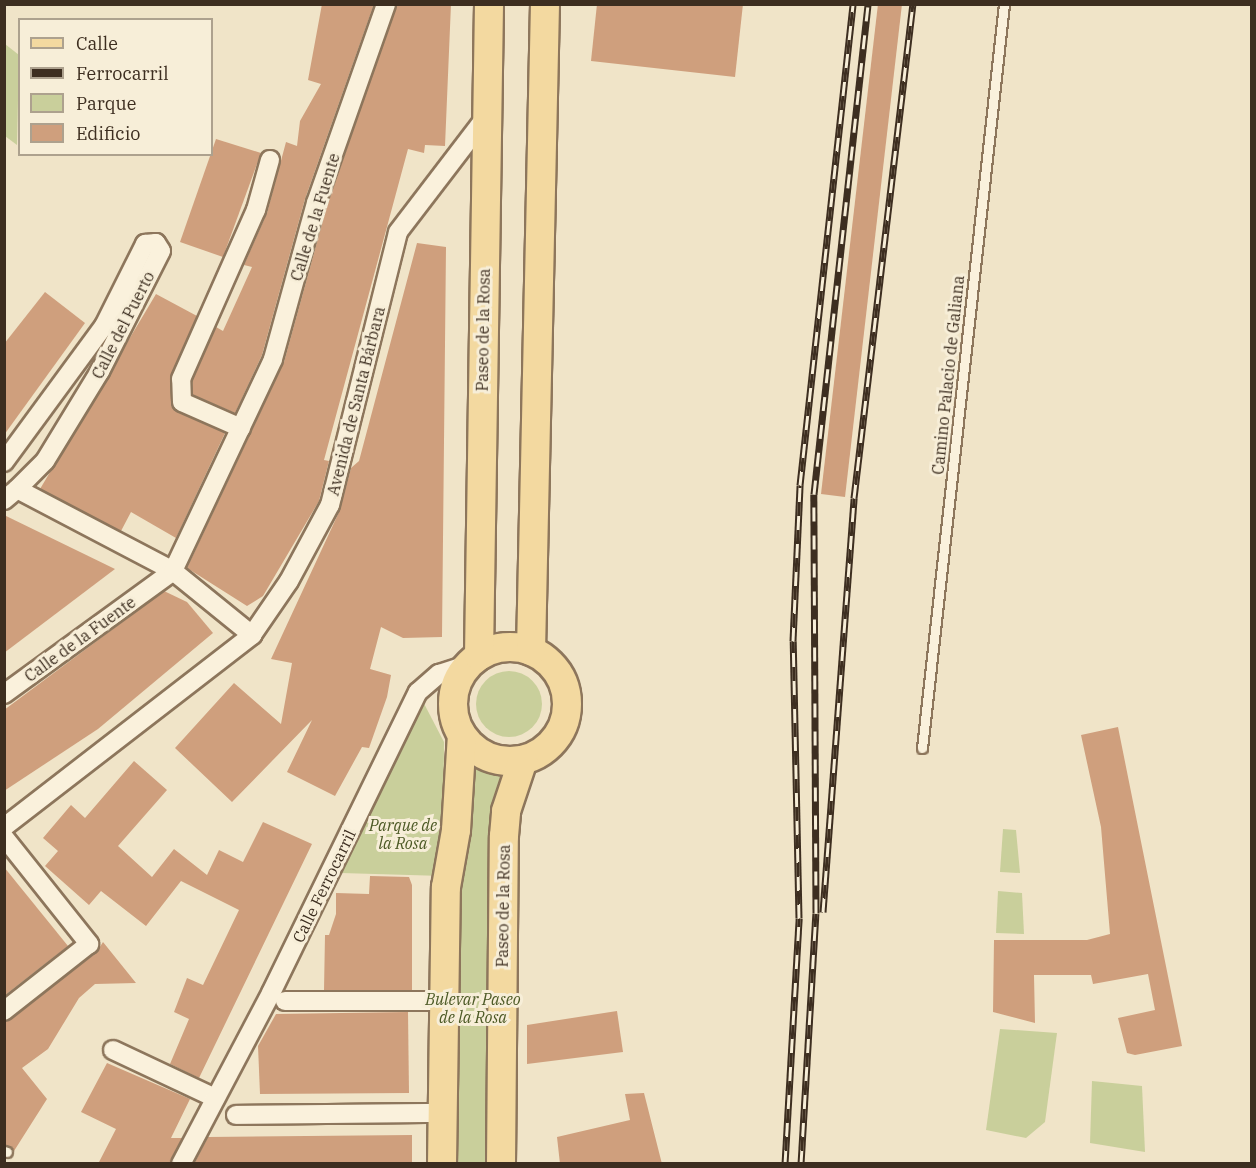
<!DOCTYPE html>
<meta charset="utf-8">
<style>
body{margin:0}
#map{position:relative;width:1256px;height:1168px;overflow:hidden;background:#f0e4c8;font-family:"IBM Plex Serif",serif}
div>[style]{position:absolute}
.green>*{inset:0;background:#c9cf9b}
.round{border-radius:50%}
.building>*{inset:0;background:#cf9f7d}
.roads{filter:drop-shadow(2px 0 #8d765c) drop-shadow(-2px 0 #8d765c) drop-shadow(0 2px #8d765c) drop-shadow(0 -2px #8d765c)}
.lane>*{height:9px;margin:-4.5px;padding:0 4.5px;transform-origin:4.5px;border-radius:4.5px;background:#faf1dc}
.street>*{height:18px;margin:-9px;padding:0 9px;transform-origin:9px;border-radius:9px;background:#faf1dc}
.primary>*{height:28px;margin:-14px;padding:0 14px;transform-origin:14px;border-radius:14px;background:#f3d9a0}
.primary>.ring{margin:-14px;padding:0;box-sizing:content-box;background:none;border:28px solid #f3d9a0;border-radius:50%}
.rail>*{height:7px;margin-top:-3.5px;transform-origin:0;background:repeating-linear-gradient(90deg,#f7eed8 0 14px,#3d2e20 0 28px);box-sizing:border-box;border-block:2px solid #3d2e20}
span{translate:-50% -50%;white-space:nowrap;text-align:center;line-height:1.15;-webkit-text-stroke:6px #f7eed8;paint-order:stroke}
.street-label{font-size:16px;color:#3d2e20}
.park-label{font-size:16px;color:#4d5a26;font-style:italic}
.frame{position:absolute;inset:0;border:6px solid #3d2e20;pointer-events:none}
.legend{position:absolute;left:18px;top:18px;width:195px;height:138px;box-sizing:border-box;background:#f7eed8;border:2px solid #ada18e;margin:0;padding:8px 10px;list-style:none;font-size:18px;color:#3d2e20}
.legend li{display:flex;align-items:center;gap:12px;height:30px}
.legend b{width:30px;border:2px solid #ada18e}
</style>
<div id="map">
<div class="green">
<i style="clip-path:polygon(5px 44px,19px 55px,17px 145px,5px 136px)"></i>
<i class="round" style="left:476px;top:671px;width:66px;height:66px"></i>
<i style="clip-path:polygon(418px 692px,444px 742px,443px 876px,341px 873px)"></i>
<i style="clip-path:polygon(469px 767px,508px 779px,494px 1163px,450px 1164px,450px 1001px)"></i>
<i style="clip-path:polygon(1003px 829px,1016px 830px,1020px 873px,1000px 872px)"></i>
<i style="clip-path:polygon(998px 891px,1022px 893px,1024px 934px,996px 933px)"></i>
<i style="clip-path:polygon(1000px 1029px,1057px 1033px,1045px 1122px,1026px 1138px,986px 1130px)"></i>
<i style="clip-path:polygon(1092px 1081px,1142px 1086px,1145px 1152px,1090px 1143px)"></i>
</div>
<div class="building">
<i style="clip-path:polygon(322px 4px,374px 4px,305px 199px,262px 355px,235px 413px,193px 395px,192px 381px,216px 327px,223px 331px,252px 267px,244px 265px,267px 213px,286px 142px,297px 146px,300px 121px,321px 84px,308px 80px)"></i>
<i style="clip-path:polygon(397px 4px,451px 4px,445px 146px,425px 145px,424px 153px,408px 149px,324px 460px,329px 461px,319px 501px,263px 596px,247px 606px,187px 568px,284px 362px,327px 206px)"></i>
<i style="clip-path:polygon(597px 4px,743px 4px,735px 77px,591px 61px)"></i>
<i style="clip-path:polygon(878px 4px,902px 4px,845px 497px,821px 494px)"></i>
<i style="clip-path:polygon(216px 139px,261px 153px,223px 257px,180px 242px)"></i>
<i style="clip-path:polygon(417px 243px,446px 247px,442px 637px,403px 638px,381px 627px,370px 669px,391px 675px,387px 697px,369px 748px,362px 747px,335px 796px,287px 772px,312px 720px,232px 802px,175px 748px,234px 683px,281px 724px,292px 663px,271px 659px,340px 510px,351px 468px,359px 461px)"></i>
<i style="clip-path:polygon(45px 292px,85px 323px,4px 435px,4px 344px)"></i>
<i style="clip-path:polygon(156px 294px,197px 316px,171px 375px,172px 408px,225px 433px,176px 538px,131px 512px,121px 531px,40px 489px)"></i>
<i style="clip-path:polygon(4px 515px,115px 569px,4px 653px)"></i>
<i style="clip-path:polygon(164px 591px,187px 602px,213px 633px,98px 729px,4px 791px,4px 710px)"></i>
<i style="clip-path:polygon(1118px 727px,1182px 1046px,1135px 1055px,1127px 1053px,1118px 1018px,1155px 1010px,1148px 974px,1093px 984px,1091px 975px,1034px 975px,1035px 1023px,993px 1012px,994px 940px,1087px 940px,1110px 934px,1101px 827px,1081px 735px)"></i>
<i style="clip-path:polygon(134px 761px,167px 790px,118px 846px,152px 877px,174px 849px,207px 875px,219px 850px,243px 862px,263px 822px,312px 844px,199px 1078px,170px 1064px,189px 1019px,174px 1012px,187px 978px,203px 985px,239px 910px,181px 881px,146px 926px,101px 891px,89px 905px,45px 866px,58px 851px,43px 838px,71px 805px,85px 818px)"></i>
<i style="clip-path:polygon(4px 867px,68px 946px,4px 996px)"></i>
<i style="clip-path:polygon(370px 876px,409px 877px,412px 885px,412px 990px,324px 990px,325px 935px,329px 935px,336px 914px,336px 893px,369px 894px)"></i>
<i style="clip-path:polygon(103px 942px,136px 983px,95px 984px,79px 998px,48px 1049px,22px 1068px,47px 1099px,14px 1151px,4px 1144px,4px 1022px,96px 953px)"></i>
<i style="clip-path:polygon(617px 1011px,623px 1052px,527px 1064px,527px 1025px)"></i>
<i style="clip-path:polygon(408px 1012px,409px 1093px,260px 1094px,258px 1046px,276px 1014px)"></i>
<i style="clip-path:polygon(107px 1063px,190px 1099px,171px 1138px,182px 1138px,170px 1164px,98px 1164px,116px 1129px,81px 1112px)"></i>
<i style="clip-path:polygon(644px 1093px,662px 1164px,560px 1164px,557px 1137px,630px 1120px,625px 1094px)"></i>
<i style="clip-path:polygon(412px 1135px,412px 1164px,194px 1164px,208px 1137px)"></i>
</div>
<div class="roads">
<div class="lane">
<i style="left:922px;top:748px;width:749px;rotate:-83.71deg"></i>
<i style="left:4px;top:1151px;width:3px;rotate:18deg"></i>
</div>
<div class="street">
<i style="left:241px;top:428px;width:64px;rotate:-156.2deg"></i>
<i style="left:182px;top:402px;width:23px;rotate:-92deg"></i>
<i style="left:181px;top:379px;width:185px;rotate:-66.1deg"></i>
<i style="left:256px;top:210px;width:52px;rotate:-74.4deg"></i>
<i style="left:4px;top:462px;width:169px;rotate:-53.7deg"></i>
<i style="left:104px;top:326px;width:92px;rotate:-63.4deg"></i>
<i style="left:145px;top:244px;width:11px;rotate:-5deg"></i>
<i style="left:156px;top:243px;width:9px;rotate:58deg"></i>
<i style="left:161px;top:251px;width:135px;rotate:116.9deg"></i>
<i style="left:100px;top:371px;width:105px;rotate:121.4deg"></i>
<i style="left:45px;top:461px;width:40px;rotate:135deg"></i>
<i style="left:4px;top:500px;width:17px;rotate:-40deg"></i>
<i style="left:17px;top:489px;width:176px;rotate:27.7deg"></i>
<i style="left:173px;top:571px;width:102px;rotate:39deg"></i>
<i style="left:4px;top:694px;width:209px;rotate:-36deg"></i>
<i style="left:173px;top:571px;width:234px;rotate:-64.7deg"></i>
<i style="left:273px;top:359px;width:162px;rotate:-74.6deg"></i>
<i style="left:316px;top:203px;width:211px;rotate:-70.6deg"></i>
<i style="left:4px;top:827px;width:314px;rotate:-37.7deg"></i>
<i style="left:252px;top:635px;width:65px;rotate:-55.6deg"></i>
<i style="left:289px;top:581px;width:86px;rotate:-61.7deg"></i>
<i style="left:330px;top:505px;width:281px;rotate:-76deg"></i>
<i style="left:398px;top:232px;width:145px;rotate:-52.6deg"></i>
<i style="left:4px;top:837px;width:137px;rotate:51.5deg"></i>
<i style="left:89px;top:944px;width:108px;rotate:141.8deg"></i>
<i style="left:285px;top:1001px;width:158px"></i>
<i style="left:113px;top:1050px;width:113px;rotate:25.2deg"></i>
<i style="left:236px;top:1115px;width:206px;rotate:-0.6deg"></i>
<i style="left:181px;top:1164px;width:193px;rotate:-62.2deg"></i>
<i style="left:271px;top:993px;width:335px;rotate:-64deg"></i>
<i style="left:418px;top:692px;width:28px;rotate:-41deg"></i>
<i style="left:439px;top:674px;width:33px;rotate:-18deg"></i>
</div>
<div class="primary">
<i class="ring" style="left:453px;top:647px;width:86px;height:86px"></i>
<i style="left:531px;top:651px;width:647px;rotate:-88.76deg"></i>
<i style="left:479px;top:656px;width:652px;rotate:-89.12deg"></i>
<i style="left:442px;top:1164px;width:277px;rotate:-89.2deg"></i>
<i style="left:446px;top:887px;width:58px;rotate:-80deg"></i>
<i style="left:456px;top:830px;width:95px;rotate:-86.4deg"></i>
<i style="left:501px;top:1164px;width:328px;rotate:-89.5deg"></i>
<i style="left:504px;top:836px;width:25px;rotate:-85deg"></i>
<i style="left:506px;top:811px;width:54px;rotate:-71.6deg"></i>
</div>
</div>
<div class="rail">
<i style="left:823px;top:912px;width:415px;rotate:-85.7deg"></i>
<i style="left:854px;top:498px;width:498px;rotate:-83.2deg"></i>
<i style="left:785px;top:1164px;width:246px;rotate:-86.7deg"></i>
<i style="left:799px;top:918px;width:277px;rotate:-91.2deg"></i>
<i style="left:793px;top:641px;width:156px;rotate:-87.4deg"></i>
<i style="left:800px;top:485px;width:484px;rotate:-83.7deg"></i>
<i style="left:801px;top:1164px;width:251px;rotate:-86.6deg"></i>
<i style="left:816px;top:913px;width:419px;rotate:-90.3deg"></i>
<i style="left:814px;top:494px;width:493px;rotate:-83.7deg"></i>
</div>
<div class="street-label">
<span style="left:315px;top:217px;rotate:-73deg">Calle de la Fuente</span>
<span style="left:123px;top:325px;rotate:-63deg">Calle del Puerto</span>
<span style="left:483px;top:330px;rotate:-89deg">Paseo de la Rosa</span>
<span style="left:948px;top:375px;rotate:-84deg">Camino Palacio de Galiana</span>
<span style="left:356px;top:401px;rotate:-76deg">Avenida de Santa Bárbara</span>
<span style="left:80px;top:639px;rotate:-36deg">Calle de la Fuente</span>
<span style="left:324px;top:886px;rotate:-64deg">Calle Ferrocarril</span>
<span style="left:503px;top:906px;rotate:-89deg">Paseo de la Rosa</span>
</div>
<div class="park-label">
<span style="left:403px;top:834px">Parque de<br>la Rosa</span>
<span style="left:473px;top:1008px">Bulevar Paseo<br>de la Rosa</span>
</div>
<div class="frame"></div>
<ul class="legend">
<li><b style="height:8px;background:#f3d9a0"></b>Calle</li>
<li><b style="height:8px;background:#3d2e20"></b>Ferrocarril</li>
<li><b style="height:16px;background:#c9cf9b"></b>Parque</li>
<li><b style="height:16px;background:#cf9f7d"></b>Edificio</li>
</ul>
</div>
